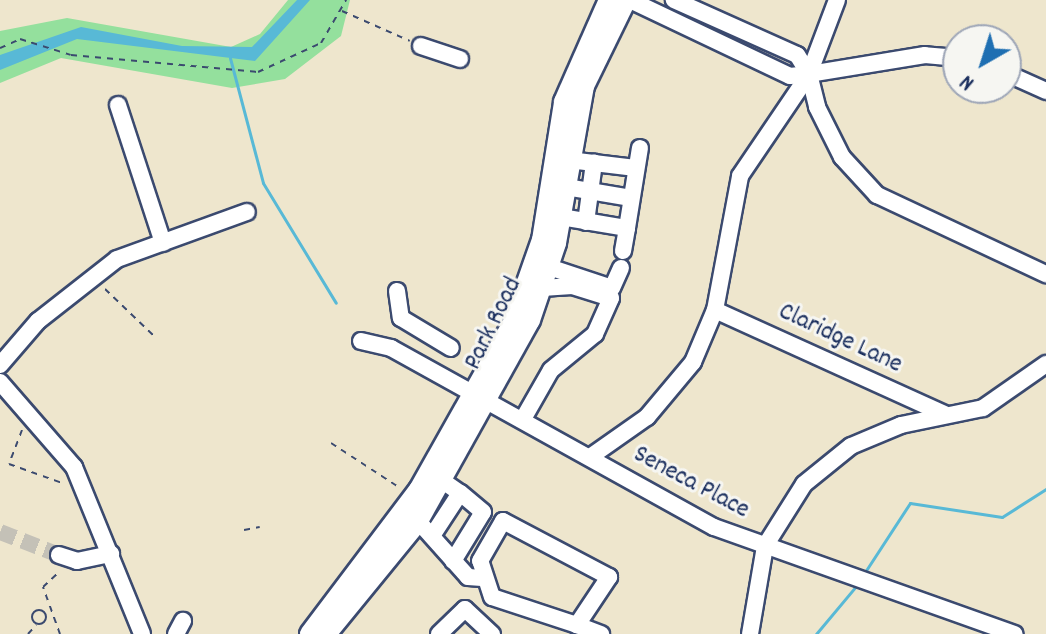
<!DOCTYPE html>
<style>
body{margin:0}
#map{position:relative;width:1046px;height:634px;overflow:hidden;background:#eee6cd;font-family:Dekko,sans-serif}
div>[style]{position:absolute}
.green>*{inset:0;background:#94e09d}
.water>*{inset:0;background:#58b9d6}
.stream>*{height:3px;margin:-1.5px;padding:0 1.5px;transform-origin:1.5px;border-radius:1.5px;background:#58b9d6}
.minor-tunnel>*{height:16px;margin-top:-8px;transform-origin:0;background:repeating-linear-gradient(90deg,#c4c1b7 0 16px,transparent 0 24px)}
.path>*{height:2px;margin-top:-1px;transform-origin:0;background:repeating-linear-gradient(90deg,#3b4a6f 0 6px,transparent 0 12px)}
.path>.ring{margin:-1px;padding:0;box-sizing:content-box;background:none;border:2px solid #3b4a6f;border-radius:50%}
.roads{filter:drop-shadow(2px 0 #3b4a6f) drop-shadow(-2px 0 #3b4a6f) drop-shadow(0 2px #3b4a6f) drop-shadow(0 -2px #3b4a6f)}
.minor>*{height:16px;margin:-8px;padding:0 8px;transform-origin:8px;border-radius:8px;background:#fff}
.major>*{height:20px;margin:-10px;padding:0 10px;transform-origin:10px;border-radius:10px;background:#fff}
span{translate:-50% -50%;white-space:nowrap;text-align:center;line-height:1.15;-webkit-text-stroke:6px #f6f6f2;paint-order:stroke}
.street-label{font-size:26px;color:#1b2f5e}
.north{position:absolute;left:942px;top:24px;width:80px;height:80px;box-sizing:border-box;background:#f6f6f2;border:2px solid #9ea6b7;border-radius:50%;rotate:219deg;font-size:22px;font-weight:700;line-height:32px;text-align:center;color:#1b2f5e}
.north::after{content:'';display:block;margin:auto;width:28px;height:36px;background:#1f6fb2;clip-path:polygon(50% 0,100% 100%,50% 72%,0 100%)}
</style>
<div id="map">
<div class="green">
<i style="clip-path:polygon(288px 0,350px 0,341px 36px,285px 79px,232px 88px,61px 58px,0 83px,0 31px,67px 18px,231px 47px,260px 34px)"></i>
</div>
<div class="water">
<i style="clip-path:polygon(297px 0,310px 0,255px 61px,77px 39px,0 70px,0 55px,81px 27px,182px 46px,252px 47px)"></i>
</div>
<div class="stream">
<i style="left:230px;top:58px;width:129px;rotate:75.2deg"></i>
<i style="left:263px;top:183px;width:140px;rotate:58.7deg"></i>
<i style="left:863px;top:575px;width:86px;rotate:-56.9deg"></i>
<i style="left:910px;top:503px;width:93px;rotate:8.7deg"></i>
<i style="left:1002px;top:517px;width:52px;rotate:-32.5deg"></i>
<i style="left:816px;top:634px;width:64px;rotate:-50.1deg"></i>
</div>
<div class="minor-tunnel">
<i style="left:0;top:532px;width:63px;rotate:21.3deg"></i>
</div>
<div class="path">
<i style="left:342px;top:11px;width:74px;rotate:23.8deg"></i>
<i style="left:0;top:48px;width:22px;rotate:-24deg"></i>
<i style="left:20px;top:39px;width:53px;rotate:17.4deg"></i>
<i style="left:71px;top:55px;width:188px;rotate:5.2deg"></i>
<i style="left:258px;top:72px;width:69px;rotate:-24.7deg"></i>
<i style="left:321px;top:43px;width:50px;rotate:-59.8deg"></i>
<i style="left:105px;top:289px;width:69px;rotate:43.8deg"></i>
<i style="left:22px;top:430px;width:36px;rotate:111deg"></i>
<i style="left:9px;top:464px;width:59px;rotate:19.7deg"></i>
<i style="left:331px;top:443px;width:82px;rotate:33.1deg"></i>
<i style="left:244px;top:530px;width:16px;rotate:-11deg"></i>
<i class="ring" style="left:32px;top:610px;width:12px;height:12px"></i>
<i style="left:28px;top:634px;width:12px;rotate:-48deg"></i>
<i style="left:60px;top:634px;width:50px;rotate:-109.9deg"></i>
<i style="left:43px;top:587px;width:23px;rotate:-43deg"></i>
</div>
<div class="roads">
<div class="minor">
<i style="left:630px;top:0;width:177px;rotate:25.4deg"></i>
<i style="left:790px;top:76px;width:19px;rotate:-6deg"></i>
<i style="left:809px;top:74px;width:22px;rotate:-122deg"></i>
<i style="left:797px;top:55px;width:135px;rotate:-155.9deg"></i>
<i style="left:421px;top:46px;width:41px;rotate:18.4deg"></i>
<i style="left:958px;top:58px;width:33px;rotate:-175deg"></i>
<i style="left:925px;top:55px;width:118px;rotate:170.7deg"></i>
<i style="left:809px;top:74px;width:34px;rotate:76deg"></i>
<i style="left:817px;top:107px;width:56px;rotate:63.4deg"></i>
<i style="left:842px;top:157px;width:52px;rotate:47.4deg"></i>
<i style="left:877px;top:195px;width:187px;rotate:25.1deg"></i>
<i style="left:1006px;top:73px;width:44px;rotate:24.2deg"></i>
<i style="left:118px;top:105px;width:145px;rotate:71.9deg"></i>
<i style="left:569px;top:160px;width:67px;rotate:6.8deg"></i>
<i style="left:566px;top:187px;width:66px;rotate:9.6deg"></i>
<i style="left:561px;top:217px;width:67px;rotate:9.5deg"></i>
<i style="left:627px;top:228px;width:81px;rotate:-80.8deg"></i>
<i style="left:586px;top:222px;width:60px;rotate:-82.3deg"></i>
<i style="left:623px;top:251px;width:23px;rotate:-80deg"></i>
<i style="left:549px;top:267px;width:66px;rotate:18.4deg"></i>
<i style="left:612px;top:288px;width:22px;rotate:-66deg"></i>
<i style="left:397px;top:291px;width:27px;rotate:82deg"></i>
<i style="left:401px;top:318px;width:58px;rotate:31deg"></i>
<i style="left:715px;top:310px;width:252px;rotate:24.4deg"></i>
<i style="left:361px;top:341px;width:31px;rotate:13deg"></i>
<i style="left:391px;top:348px;width:369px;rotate:29deg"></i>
<i style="left:714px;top:527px;width:319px;rotate:19.6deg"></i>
<i style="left:0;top:365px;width:58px;rotate:-49.2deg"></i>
<i style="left:38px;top:321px;width:100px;rotate:-38.1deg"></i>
<i style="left:117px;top:259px;width:138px;rotate:-19.9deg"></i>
<i style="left:0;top:382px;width:113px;rotate:49deg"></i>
<i style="left:74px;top:467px;width:180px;rotate:67.8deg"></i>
<i style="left:523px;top:419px;width:56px;rotate:-60.3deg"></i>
<i style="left:551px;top:370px;width:57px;rotate:-39.3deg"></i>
<i style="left:595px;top:334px;width:39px;rotate:-66deg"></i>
<i style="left:611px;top:298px;width:41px;rotate:-162.9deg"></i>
<i style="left:572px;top:286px;width:30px;rotate:176deg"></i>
<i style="left:590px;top:457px;width:70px;rotate:-35.1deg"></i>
<i style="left:647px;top:417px;width:72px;rotate:-50.1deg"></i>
<i style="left:693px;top:362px;width:56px;rotate:-67.1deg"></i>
<i style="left:715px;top:310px;width:136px;rotate:-79.4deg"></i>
<i style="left:740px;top:176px;width:123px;rotate:-55.9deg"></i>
<i style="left:809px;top:74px;width:79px;rotate:-69.3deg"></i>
<i style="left:418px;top:521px;width:75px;rotate:48.2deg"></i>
<i style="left:468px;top:577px;width:14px;rotate:4deg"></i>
<i style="left:503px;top:521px;width:120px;rotate:27.8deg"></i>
<i style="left:609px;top:577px;width:58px;rotate:123.7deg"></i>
<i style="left:577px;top:625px;width:89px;rotate:-161.8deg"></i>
<i style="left:492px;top:597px;width:38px;rotate:-108deg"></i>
<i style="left:480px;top:561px;width:46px;rotate:-60.1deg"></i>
<i style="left:432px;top:536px;width:51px;rotate:-56.9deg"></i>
<i style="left:460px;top:493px;width:21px;rotate:-145deg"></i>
<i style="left:59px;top:555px;width:19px;rotate:18deg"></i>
<i style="left:77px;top:561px;width:35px;rotate:-12deg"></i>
<i style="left:453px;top:561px;width:57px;rotate:-58.5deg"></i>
<i style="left:483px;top:512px;width:30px;rotate:-140deg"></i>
<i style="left:577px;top:625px;width:26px;rotate:21deg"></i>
<i style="left:176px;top:634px;width:15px;rotate:-62deg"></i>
<i style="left:439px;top:634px;width:36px;rotate:-44deg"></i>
<i style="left:465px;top:609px;width:37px;rotate:43deg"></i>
<i style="left:750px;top:634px;width:89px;rotate:-80.3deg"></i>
<i style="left:765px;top:546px;width:73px;rotate:-57.8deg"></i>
<i style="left:804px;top:484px;width:60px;rotate:-39deg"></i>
<i style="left:851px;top:446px;width:54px;rotate:-22.8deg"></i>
<i style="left:901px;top:425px;width:84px;rotate:-11.7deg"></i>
<i style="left:983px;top:408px;width:77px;rotate:-34.9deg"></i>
</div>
<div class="major">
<i style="left:310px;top:634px;width:181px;rotate:-52.9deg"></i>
<i style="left:419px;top:490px;width:189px;rotate:-60.6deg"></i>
<i style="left:512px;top:325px;width:90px;rotate:-70.6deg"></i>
<i style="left:542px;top:240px;width:140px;rotate:-80.9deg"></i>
<i style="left:564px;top:102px;width:111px;rotate:-66.2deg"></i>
<i style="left:326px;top:634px;width:146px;rotate:-50.8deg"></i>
<i style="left:418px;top:521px;width:230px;rotate:-60.9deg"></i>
<i style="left:530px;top:320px;width:81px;rotate:-71.3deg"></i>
<i style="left:556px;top:243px;width:159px;rotate:-79.9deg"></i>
<i style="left:584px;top:86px;width:96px;rotate:-64deg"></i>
</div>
</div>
<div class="street-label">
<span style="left:494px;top:324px;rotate:-64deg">Park Road</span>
<span style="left:840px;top:339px;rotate:25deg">Claridge Lane</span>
<span style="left:691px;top:483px;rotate:28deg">Seneca Place</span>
</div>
<div class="north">N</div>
</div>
